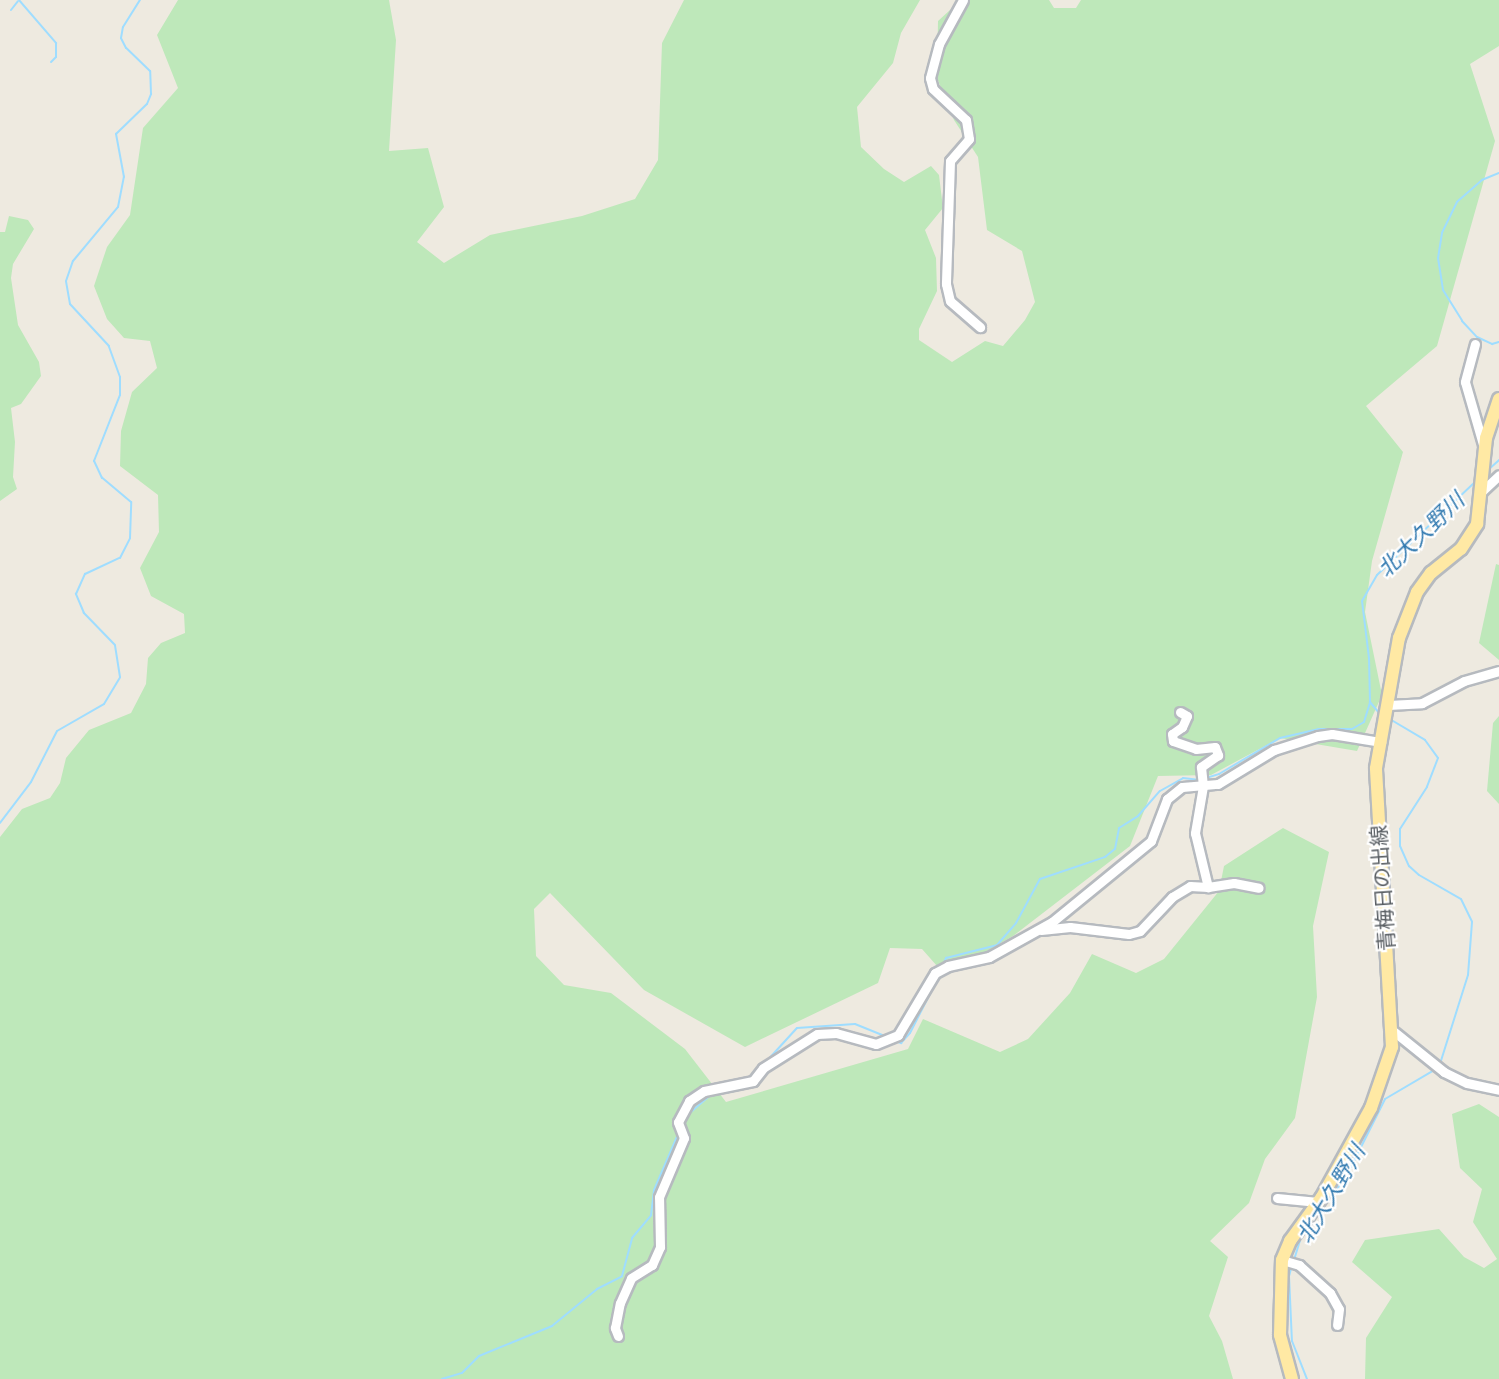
<!DOCTYPE html>
<meta charset="utf-8">
<style>
body{margin:0}
#map{position:relative;width:1499px;height:1379px;overflow:hidden;background:#eeeae0;font-family:Raleway,"Noto Sans JP",sans-serif}
div>[style]{position:absolute}
.green>*{inset:0;background:#bee8ba}
.stream>*{height:2px;margin:-1px;padding:0 1px;transform-origin:1px;border-radius:1px;background:#9fddff}
.roads{filter:drop-shadow(2px 0 #b6babf) drop-shadow(-2px 0 #b6babf) drop-shadow(0 2px #b6babf) drop-shadow(0 -2px #b6babf)}
.minor>*{height:9px;margin:-4.5px;padding:0 4.5px;transform-origin:4.5px;border-radius:4.5px;background:#fff}
.major>*{height:12px;margin:-6px;padding:0 6px;transform-origin:6px;border-radius:6px;background:#ffe9a4}
span{translate:-50% -50%;white-space:nowrap;text-align:center;line-height:1.15;-webkit-text-stroke:4.5px #fff;paint-order:stroke}
.street-label{font-size:21px;color:#595e63}
.water-label{font-size:22px;color:#327ab0;font-style:italic}
</style>
<div id="map">
<div class="green">
<i style="clip-path:polygon(178px 0,389px 0,396px 40px,389px 151px,428px 148px,444px 207px,417px 242px,444px 263px,490px 235px,582px 216px,635px 199px,658px 160px,662px 43px,684px 0,920px 0,901px 33px,893px 63px,857px 107px,861px 147px,884px 169px,904px 182px,931px 166px,939px 175px,943px 208px,925px 230px,936px 258px,937px 291px,919px 329px,919px 340px,952px 362px,985px 341px,1003px 346px,1025px 320px,1035px 302px,1022px 251px,987px 230px,978px 157px,954px 120px,937px 78px,938px 21px,961px 0,1049px 0,1054px 8px,1076px 8px,1081px 0,1499px 0,1499px 46px,1470px 64px,1495px 141px,1437px 346px,1366px 406px,1403px 452px,1372px 561px,1365px 612px,1382px 695px,1357px 751px,1280px 738px,1211px 775px,1158px 776px,1130px 846px,1013px 936px,945px 975px,922px 949px,890px 948px,878px 983px,745px 1047px,644px 990px,550px 893px,534px 909px,536px 956px,564px 985px,611px 993px,685px 1049px,726px 1102px,908px 1049px,923px 1019px,1000px 1052px,1028px 1039px,1070px 993px,1092px 954px,1136px 973px,1164px 959px,1219px 891px,1224px 866px,1283px 828px,1329px 852px,1313px 926px,1317px 997px,1295px 1118px,1265px 1159px,1249px 1203px,1210px 1241px,1228px 1257px,1209px 1316px,1222px 1341px,1233px 1379px,0 1379px,0 837px,22px 809px,50px 798px,60px 783px,66px 758px,89px 730px,131px 713px,146px 684px,148px 658px,161px 643px,185px 633px,184px 614px,151px 596px,140px 568px,159px 532px,158px 495px,120px 466px,121px 431px,132px 392px,157px 368px,150px 341px,124px 338px,107px 319px,94px 286px,107px 247px,130px 215px,143px 128px,178px 88px,157px 35px)"></i>
<i style="clip-path:polygon(9px 216px,28px 220px,34px 229px,13px 264px,11px 278px,18px 325px,39px 362px,41px 376px,21px 404px,11px 408px,15px 442px,13px 477px,17px 489px,0 501px,0 232px,5px 232px)"></i>
<i style="clip-path:polygon(1496px 564px,1499px 565px,1499px 660px,1479px 643px)"></i>
<i style="clip-path:polygon(1499px 716px,1499px 804px,1487px 791px,1493px 723px)"></i>
<i style="clip-path:polygon(1479px 1104px,1499px 1117px,1499px 1379px,1365px 1379px,1366px 1338px,1392px 1297px,1352px 1262px,1365px 1240px,1439px 1229px,1464px 1257px,1484px 1268px,1497px 1259px,1473px 1222px,1482px 1189px,1460px 1168px,1452px 1114px)"></i>
</div>
<div class="stream">
<i style="left:19px;top:0;width:57px;rotate:49.3deg"></i>
<i style="left:56px;top:43px;width:14px;rotate:90deg"></i>
<i style="left:56px;top:57px;width:7px;rotate:135deg"></i>
<i style="left:11px;top:10px;width:11px;rotate:-52deg"></i>
<i style="left:1499px;top:173px;width:18px;rotate:158deg"></i>
<i style="left:1482px;top:180px;width:33px;rotate:139deg"></i>
<i style="left:1457px;top:202px;width:34px;rotate:116deg"></i>
<i style="left:1442px;top:233px;width:25px;rotate:99deg"></i>
<i style="left:1438px;top:258px;width:32px;rotate:81deg"></i>
<i style="left:1443px;top:290px;width:36px;rotate:58deg"></i>
<i style="left:1462px;top:321px;width:22px;rotate:47deg"></i>
<i style="left:1477px;top:337px;width:17px;rotate:25deg"></i>
<i style="left:1492px;top:344px;width:7px;rotate:-16deg"></i>
<i style="left:1488px;top:470px;width:15px;rotate:-42deg"></i>
<i style="left:1380px;top:714px;width:16px;rotate:-130deg"></i>
<i style="left:1370px;top:702px;width:44px;rotate:-91.3deg"></i>
<i style="left:1369px;top:658px;width:57px;rotate:-97deg"></i>
<i style="left:1362px;top:601px;width:30px;rotate:-60deg"></i>
<i style="left:1377px;top:575px;width:138px;rotate:-43.5deg"></i>
<i style="left:1388px;top:718px;width:43px;rotate:30.7deg"></i>
<i style="left:1425px;top:740px;width:22px;rotate:54deg"></i>
<i style="left:1438px;top:758px;width:31px;rotate:111deg"></i>
<i style="left:1427px;top:787px;width:50px;rotate:122.7deg"></i>
<i style="left:1400px;top:829px;width:17px;rotate:90deg"></i>
<i style="left:1400px;top:846px;width:22px;rotate:66deg"></i>
<i style="left:1409px;top:866px;width:13px;rotate:42deg"></i>
<i style="left:1419px;top:875px;width:48px;rotate:29.7deg"></i>
<i style="left:1461px;top:899px;width:25px;rotate:64deg"></i>
<i style="left:1472px;top:922px;width:53px;rotate:94.3deg"></i>
<i style="left:1468px;top:975px;width:93px;rotate:107.5deg"></i>
<i style="left:1206px;top:778px;width:14px;rotate:-17deg"></i>
<i style="left:1219px;top:774px;width:71px;rotate:-30.5deg"></i>
<i style="left:1280px;top:738px;width:39px;rotate:-13deg"></i>
<i style="left:1318px;top:729px;width:34px"></i>
<i style="left:1352px;top:729px;width:14px;rotate:-30deg"></i>
<i style="left:1364px;top:722px;width:21px;rotate:-73deg"></i>
<i style="left:0;top:823px;width:51px;rotate:-52.9deg"></i>
<i style="left:31px;top:782px;width:57px;rotate:-63deg"></i>
<i style="left:57px;top:731px;width:54px;rotate:-29.9deg"></i>
<i style="left:104px;top:704px;width:31px;rotate:-59deg"></i>
<i style="left:120px;top:677px;width:32px;rotate:-99deg"></i>
<i style="left:115px;top:645px;width:45px;rotate:-134.1deg"></i>
<i style="left:84px;top:613px;width:21px;rotate:-113deg"></i>
<i style="left:76px;top:594px;width:22px;rotate:-66deg"></i>
<i style="left:85px;top:574px;width:38px;rotate:-25deg"></i>
<i style="left:120px;top:558px;width:22px;rotate:-63deg"></i>
<i style="left:130px;top:538px;width:36px;rotate:-88deg"></i>
<i style="left:131px;top:502px;width:38px;rotate:-140deg"></i>
<i style="left:102px;top:478px;width:19px;rotate:-115deg"></i>
<i style="left:94px;top:461px;width:71px;rotate:-68.5deg"></i>
<i style="left:120px;top:395px;width:18px;rotate:-90deg"></i>
<i style="left:120px;top:377px;width:33px;rotate:-110deg"></i>
<i style="left:109px;top:346px;width:57px;rotate:-132.9deg"></i>
<i style="left:70px;top:304px;width:23px;rotate:-100deg"></i>
<i style="left:66px;top:281px;width:21px;rotate:-71deg"></i>
<i style="left:73px;top:261px;width:70px;rotate:-50.2deg"></i>
<i style="left:118px;top:207px;width:31px;rotate:-79deg"></i>
<i style="left:124px;top:177px;width:44px;rotate:-100.5deg"></i>
<i style="left:116px;top:134px;width:43px;rotate:-44.1deg"></i>
<i style="left:147px;top:104px;width:11px;rotate:-68deg"></i>
<i style="left:151px;top:94px;width:23px;rotate:-92deg"></i>
<i style="left:150px;top:71px;width:33px;rotate:-136deg"></i>
<i style="left:126px;top:48px;width:11px;rotate:-117deg"></i>
<i style="left:121px;top:38px;width:11px;rotate:-80deg"></i>
<i style="left:123px;top:27px;width:32px;rotate:-58deg"></i>
<i style="left:943px;top:965px;width:8px;rotate:-67deg"></i>
<i style="left:946px;top:958px;width:53px;rotate:-14.3deg"></i>
<i style="left:997px;top:945px;width:29px;rotate:-49deg"></i>
<i style="left:1016px;top:923px;width:50px;rotate:-61.4deg"></i>
<i style="left:1040px;top:879px;width:69px;rotate:-18.7deg"></i>
<i style="left:1105px;top:857px;width:13px;rotate:-39deg"></i>
<i style="left:1115px;top:849px;width:21px;rotate:-79deg"></i>
<i style="left:1119px;top:828px;width:22px;rotate:-32deg"></i>
<i style="left:1138px;top:816px;width:33px;rotate:-49deg"></i>
<i style="left:1160px;top:791px;width:26px;rotate:-29deg"></i>
<i style="left:1183px;top:778px;width:17px;rotate:7deg"></i>
<i style="left:893px;top:1040px;width:9px;rotate:21deg"></i>
<i style="left:901px;top:1043px;width:13px;rotate:-48deg"></i>
<i style="left:910px;top:1033px;width:64px;rotate:-63deg"></i>
<i style="left:765px;top:1063px;width:47px;rotate:-47.6deg"></i>
<i style="left:797px;top:1028px;width:58px;rotate:-3.9deg"></i>
<i style="left:855px;top:1024px;width:32px;rotate:22deg"></i>
<i style="left:684px;top:1118px;width:35px;rotate:-41deg"></i>
<i style="left:710px;top:1095px;width:7px;rotate:-16deg"></i>
<i style="left:1294px;top:1260px;width:21px;rotate:-73deg"></i>
<i style="left:1300px;top:1240px;width:80px;rotate:-54.1deg"></i>
<i style="left:1347px;top:1175px;width:85px;rotate:-63.4deg"></i>
<i style="left:1385px;top:1099px;width:59px;rotate:-30.5deg"></i>
<i style="left:1292px;top:1265px;width:11px;rotate:105deg"></i>
<i style="left:1289px;top:1276px;width:65px;rotate:87.4deg"></i>
<i style="left:1292px;top:1341px;width:41px;rotate:68.5deg"></i>
<i style="left:442px;top:1379px;width:21px;rotate:-17deg"></i>
<i style="left:462px;top:1373px;width:24px;rotate:-45deg"></i>
<i style="left:479px;top:1356px;width:79px;rotate:-22.3deg"></i>
<i style="left:552px;top:1326px;width:58px;rotate:-39.4deg"></i>
<i style="left:597px;top:1289px;width:28px;rotate:-27deg"></i>
<i style="left:622px;top:1276px;width:39px;rotate:-75deg"></i>
<i style="left:632px;top:1238px;width:30px;rotate:-50deg"></i>
<i style="left:651px;top:1215px;width:25px;rotate:-83deg"></i>
<i style="left:654px;top:1190px;width:63px;rotate:-66.7deg"></i>
</div>
<div class="roads">
<div class="minor">
<i style="left:963px;top:0;width:50px;rotate:118.6deg"></i>
<i style="left:939px;top:44px;width:35px;rotate:105deg"></i>
<i style="left:930px;top:78px;width:11px;rotate:75deg"></i>
<i style="left:933px;top:89px;width:45px;rotate:43.2deg"></i>
<i style="left:966px;top:120px;width:19px;rotate:81deg"></i>
<i style="left:969px;top:139px;width:29px;rotate:131deg"></i>
<i style="left:950px;top:161px;width:123px;rotate:91.9deg"></i>
<i style="left:946px;top:284px;width:17px;rotate:77deg"></i>
<i style="left:950px;top:301px;width:40px;rotate:41deg"></i>
<i style="left:1475px;top:344px;width:39px;rotate:105deg"></i>
<i style="left:1465px;top:382px;width:69px;rotate:73.9deg"></i>
<i style="left:1480px;top:493px;width:26px;rotate:-43deg"></i>
<i style="left:1388px;top:705px;width:34px;rotate:-3deg"></i>
<i style="left:1422px;top:703px;width:47px;rotate:-27.6deg"></i>
<i style="left:1464px;top:681px;width:36px;rotate:-16deg"></i>
<i style="left:1180px;top:712px;width:8px;rotate:30deg"></i>
<i style="left:1187px;top:716px;width:12px;rotate:114deg"></i>
<i style="left:1182px;top:727px;width:12px;rotate:145deg"></i>
<i style="left:1172px;top:734px;width:7px;rotate:82deg"></i>
<i style="left:1173px;top:741px;width:24px;rotate:19deg"></i>
<i style="left:1196px;top:749px;width:19px;rotate:-6deg"></i>
<i style="left:1215px;top:747px;width:9px;rotate:69deg"></i>
<i style="left:1218px;top:755px;width:21px;rotate:145deg"></i>
<i style="left:1201px;top:767px;width:19px;rotate:84deg"></i>
<i style="left:1203px;top:786px;width:48px;rotate:99.7deg"></i>
<i style="left:1195px;top:833px;width:56px;rotate:76.5deg"></i>
<i style="left:1208px;top:887px;width:26px;rotate:-9deg"></i>
<i style="left:1234px;top:883px;width:25px;rotate:11deg"></i>
<i style="left:1041px;top:930px;width:29px;rotate:-6deg"></i>
<i style="left:1070px;top:927px;width:59px;rotate:6.8deg"></i>
<i style="left:1129px;top:934px;width:11px;rotate:-15deg"></i>
<i style="left:1140px;top:931px;width:47px;rotate:-46.7deg"></i>
<i style="left:1172px;top:897px;width:21px;rotate:-31deg"></i>
<i style="left:1190px;top:886px;width:18px;rotate:3deg"></i>
<i style="left:1392px;top:1030px;width:67px;rotate:38.9deg"></i>
<i style="left:1444px;top:1072px;width:25px;rotate:26deg"></i>
<i style="left:1467px;top:1083px;width:33px;rotate:12deg"></i>
<i style="left:1277px;top:1198px;width:41px;rotate:5.6deg"></i>
<i style="left:1282px;top:1260px;width:18px;rotate:16deg"></i>
<i style="left:1299px;top:1265px;width:42px;rotate:42.1deg"></i>
<i style="left:1330px;top:1293px;width:18px;rotate:61deg"></i>
<i style="left:1339px;top:1309px;width:16px;rotate:97deg"></i>
<i style="left:618px;top:1336px;width:9px;rotate:-111deg"></i>
<i style="left:615px;top:1328px;width:25px;rotate:-79deg"></i>
<i style="left:620px;top:1303px;width:27px;rotate:-66deg"></i>
<i style="left:631px;top:1278px;width:25px;rotate:-32deg"></i>
<i style="left:652px;top:1265px;width:20px;rotate:-66deg"></i>
<i style="left:660px;top:1247px;width:50px;rotate:-91.1deg"></i>
<i style="left:659px;top:1197px;width:64px;rotate:-67deg"></i>
<i style="left:684px;top:1138px;width:17px;rotate:-111deg"></i>
<i style="left:678px;top:1122px;width:24px;rotate:-62deg"></i>
<i style="left:689px;top:1101px;width:18px;rotate:-34deg"></i>
<i style="left:704px;top:1091px;width:50px;rotate:-11.5deg"></i>
<i style="left:753px;top:1081px;width:16px;rotate:-52deg"></i>
<i style="left:763px;top:1068px;width:64px;rotate:-32.2deg"></i>
<i style="left:817px;top:1034px;width:19px;rotate:-3deg"></i>
<i style="left:836px;top:1033px;width:41px;rotate:15.4deg"></i>
<i style="left:876px;top:1044px;width:24px;rotate:-22deg"></i>
<i style="left:898px;top:1035px;width:72px;rotate:-59.2deg"></i>
<i style="left:935px;top:973px;width:15px;rotate:-28deg"></i>
<i style="left:948px;top:966px;width:42px;rotate:-12.4deg"></i>
<i style="left:989px;top:957px;width:72px;rotate:-29.1deg"></i>
<i style="left:1052px;top:922px;width:128px;rotate:-39.3deg"></i>
<i style="left:1151px;top:841px;width:45px;rotate:-69.1deg"></i>
<i style="left:1167px;top:799px;width:19px;rotate:-39deg"></i>
<i style="left:1182px;top:787px;width:36px;rotate:-5deg"></i>
<i style="left:1218px;top:784px;width:66px;rotate:-31.3deg"></i>
<i style="left:1274px;top:750px;width:46px;rotate:-17.7deg"></i>
<i style="left:1318px;top:736px;width:14px;rotate:-8deg"></i>
<i style="left:1332px;top:734px;width:50px;rotate:9.3deg"></i>
</div>
<div class="major">
<i style="left:1292px;top:1379px;width:46px;rotate:-105.3deg"></i>
<i style="left:1280px;top:1335px;width:75px;rotate:-88.5deg"></i>
<i style="left:1282px;top:1260px;width:21px;rotate:-67deg"></i>
<i style="left:1290px;top:1241px;width:54px;rotate:-54deg"></i>
<i style="left:1322px;top:1197px;width:102px;rotate:-61.2deg"></i>
<i style="left:1371px;top:1108px;width:65px;rotate:-71deg"></i>
<i style="left:1392px;top:1047px;width:279px;rotate:-93.3deg"></i>
<i style="left:1376px;top:768px;width:132px;rotate:-80deg"></i>
<i style="left:1399px;top:638px;width:49px;rotate:-68.6deg"></i>
<i style="left:1417px;top:592px;width:24px;rotate:-54deg"></i>
<i style="left:1431px;top:573px;width:38px;rotate:-39deg"></i>
<i style="left:1461px;top:549px;width:30px;rotate:-57deg"></i>
<i style="left:1477px;top:524px;width:86px;rotate:-84deg"></i>
<i style="left:1486px;top:438px;width:41px;rotate:-71.6deg"></i>
</div>
</div>
<div class="street-label">
<span style="left:1383px;top:888px;rotate:-94deg">青梅日の出線</span>
</div>
<div class="water-label">
<span style="left:1421px;top:535px;rotate:-44deg">北大久野川</span>
<span style="left:1331px;top:1194px;rotate:-59deg">北大久野川</span>
</div>
</div>
